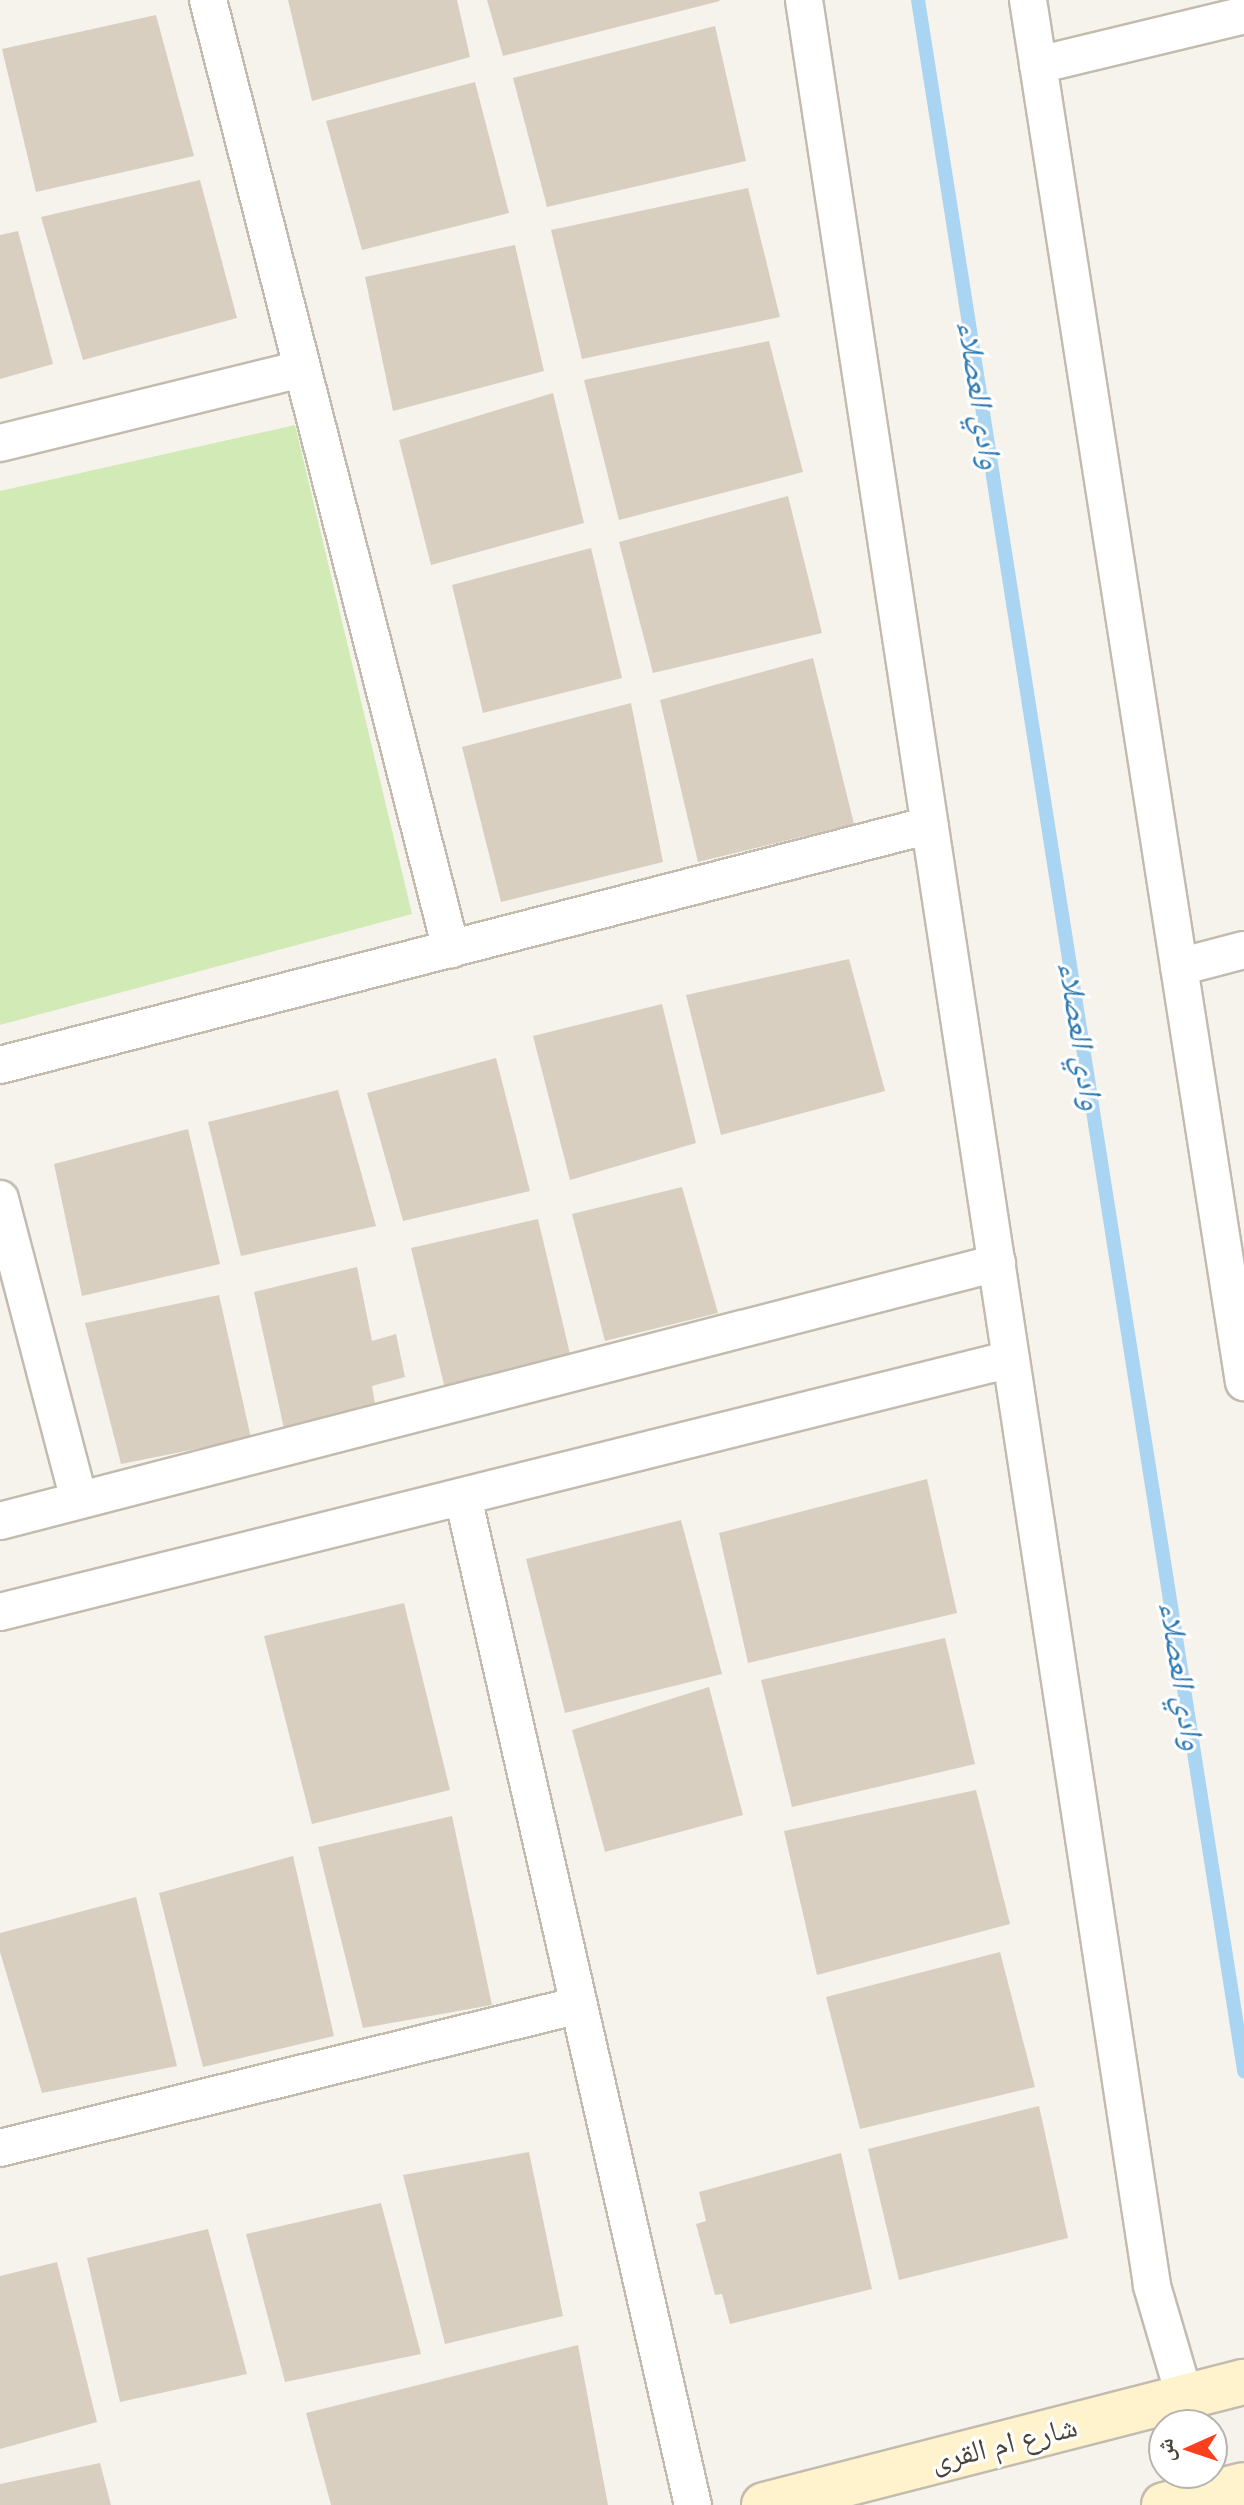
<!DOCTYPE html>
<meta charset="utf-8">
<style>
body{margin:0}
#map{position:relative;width:1244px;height:2505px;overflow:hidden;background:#f6f3ec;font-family:Figtree,"Noto Naskh Arabic",sans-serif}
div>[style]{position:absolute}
.green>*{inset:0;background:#d2eab5}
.stream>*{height:14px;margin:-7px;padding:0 7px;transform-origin:7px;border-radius:7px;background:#a9d4f2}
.building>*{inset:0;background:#d8cfc1}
.roads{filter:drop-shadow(2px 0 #c2bbae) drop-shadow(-2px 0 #c2bbae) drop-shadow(0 2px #c2bbae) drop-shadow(0 -2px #c2bbae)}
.street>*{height:36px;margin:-18px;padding:0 18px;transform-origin:18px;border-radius:18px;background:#fff}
.secondary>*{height:44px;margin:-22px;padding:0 22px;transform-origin:22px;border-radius:22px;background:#fff3cd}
span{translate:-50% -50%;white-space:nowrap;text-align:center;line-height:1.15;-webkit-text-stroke:6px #fff;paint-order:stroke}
.street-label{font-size:30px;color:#4b4439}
.water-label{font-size:32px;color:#2e7ab2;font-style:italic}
.north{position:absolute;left:1148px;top:2409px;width:80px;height:80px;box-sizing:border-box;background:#fff;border:2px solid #b7b4b0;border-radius:50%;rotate:267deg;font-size:22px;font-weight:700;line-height:32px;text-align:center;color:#4b4439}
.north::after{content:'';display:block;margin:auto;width:28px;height:36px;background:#fc3f1d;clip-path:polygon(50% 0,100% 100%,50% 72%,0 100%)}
</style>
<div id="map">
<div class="green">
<i style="clip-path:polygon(295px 425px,412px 914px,0 1025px,0 491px)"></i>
</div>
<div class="stream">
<i style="left:918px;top:0;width:2097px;rotate:81.05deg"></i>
</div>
<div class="building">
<i style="clip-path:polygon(288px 0,457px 0,470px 57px,312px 101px)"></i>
<i style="clip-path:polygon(487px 0,719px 0,720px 1px,503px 56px)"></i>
<i style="clip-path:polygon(156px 15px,194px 156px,36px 192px,2px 49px)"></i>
<i style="clip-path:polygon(715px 26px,746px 161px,547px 207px,513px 78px)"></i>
<i style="clip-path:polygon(475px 82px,509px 213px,362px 250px,326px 121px)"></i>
<i style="clip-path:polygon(200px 180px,237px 318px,83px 360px,41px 217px)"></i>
<i style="clip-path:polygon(748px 188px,780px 317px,582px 359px,551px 230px)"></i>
<i style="clip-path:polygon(18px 231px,53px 364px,0 379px,0 235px)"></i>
<i style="clip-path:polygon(515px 245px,544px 371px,393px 411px,365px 277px)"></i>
<i style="clip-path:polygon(769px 341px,803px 472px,619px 520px,584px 380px)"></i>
<i style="clip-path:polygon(553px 393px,584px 523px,431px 565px,399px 440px)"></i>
<i style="clip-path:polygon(788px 496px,822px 633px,653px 673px,619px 542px)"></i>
<i style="clip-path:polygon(591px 548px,622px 678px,483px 713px,452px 585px)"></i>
<i style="clip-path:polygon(813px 658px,854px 824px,698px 862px,660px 700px)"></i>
<i style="clip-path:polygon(631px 703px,663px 862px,501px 902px,462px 747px)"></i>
<i style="clip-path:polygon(849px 959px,885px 1091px,721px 1135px,686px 995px)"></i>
<i style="clip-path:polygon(662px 1004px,696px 1143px,570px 1180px,533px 1036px)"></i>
<i style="clip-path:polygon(496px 1058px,530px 1191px,403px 1221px,367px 1093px)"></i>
<i style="clip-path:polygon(338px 1090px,376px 1226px,241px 1256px,208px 1122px)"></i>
<i style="clip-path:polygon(188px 1129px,220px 1264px,82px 1296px,54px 1164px)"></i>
<i style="clip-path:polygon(682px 1187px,718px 1313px,605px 1341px,572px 1214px)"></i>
<i style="clip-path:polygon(538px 1219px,571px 1358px,445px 1389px,411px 1248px)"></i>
<i style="clip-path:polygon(357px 1267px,372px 1341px,396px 1334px,405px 1377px,372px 1386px,377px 1415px,285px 1433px,254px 1292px)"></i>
<i style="clip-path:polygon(219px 1295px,251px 1438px,121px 1464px,85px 1323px)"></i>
<i style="clip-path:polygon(927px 1479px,957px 1613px,748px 1663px,719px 1533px)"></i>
<i style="clip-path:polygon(681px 1520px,722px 1674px,565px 1713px,526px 1559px)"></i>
<i style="clip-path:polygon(404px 1603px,450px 1790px,312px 1824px,264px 1636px)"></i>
<i style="clip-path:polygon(945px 1638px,975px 1764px,792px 1807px,761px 1680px)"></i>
<i style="clip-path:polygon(709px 1687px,743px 1815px,605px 1852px,572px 1730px)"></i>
<i style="clip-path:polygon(976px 1790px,1010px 1924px,817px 1975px,784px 1831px)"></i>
<i style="clip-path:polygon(452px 1816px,492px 2005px,363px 2028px,318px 1847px)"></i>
<i style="clip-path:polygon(293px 1856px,334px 2036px,203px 2067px,159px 1893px)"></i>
<i style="clip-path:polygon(136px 1897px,177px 2066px,42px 2093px,0 1952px,0 1933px)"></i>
<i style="clip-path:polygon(1000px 1952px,1035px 2087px,860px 2129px,826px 1997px)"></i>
<i style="clip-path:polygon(1039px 2106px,1068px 2238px,899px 2280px,868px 2149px)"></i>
<i style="clip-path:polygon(529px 2152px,563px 2316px,445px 2344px,403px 2175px)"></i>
<i style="clip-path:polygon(841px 2153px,872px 2289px,730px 2324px,722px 2294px,715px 2295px,696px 2224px,706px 2221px,699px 2192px)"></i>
<i style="clip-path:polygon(381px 2203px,421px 2354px,285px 2382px,246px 2234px)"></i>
<i style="clip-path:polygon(208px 2229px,247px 2374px,120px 2402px,87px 2258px)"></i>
<i style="clip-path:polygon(57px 2262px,97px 2422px,0 2449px,0 2276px)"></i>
<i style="clip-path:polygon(578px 2345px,608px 2505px,331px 2505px,306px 2413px)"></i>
<i style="clip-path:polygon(100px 2463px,111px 2505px,0 2505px,0 2484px)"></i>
</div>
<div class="roads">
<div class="street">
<i style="left:208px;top:0;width:980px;rotate:75.64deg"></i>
<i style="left:804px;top:0;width:2312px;rotate:81.34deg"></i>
<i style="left:1152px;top:2286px;width:117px;rotate:73.6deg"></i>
<i style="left:1028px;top:0;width:1399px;rotate:81.12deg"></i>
<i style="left:1038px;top:65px;width:212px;rotate:-13.6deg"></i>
<i style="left:0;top:443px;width:311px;rotate:-13.8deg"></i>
<i style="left:1179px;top:967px;width:67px;rotate:-14.7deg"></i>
<i style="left:0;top:1065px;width:960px;rotate:-14.47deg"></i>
<i style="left:0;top:1199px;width:311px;rotate:75.3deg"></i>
<i style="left:463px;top:1497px;width:1034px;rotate:77.15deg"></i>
<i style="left:0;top:1521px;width:1030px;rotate:-14.51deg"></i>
<i style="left:0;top:1612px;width:1042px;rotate:-14.05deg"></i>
<i style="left:0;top:2148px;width:596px;rotate:-13.87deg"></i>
</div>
<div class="secondary">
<i style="left:764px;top:2505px;width:496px;rotate:-14.4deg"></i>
<i style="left:1164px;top:2505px;width:82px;rotate:-14deg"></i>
</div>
</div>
<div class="street-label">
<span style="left:1004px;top:2444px;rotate:-14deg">شارع ام القرى</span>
</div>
<div class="water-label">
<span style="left:980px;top:395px;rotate:81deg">وادي العصلاء</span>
<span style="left:1081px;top:1036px;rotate:81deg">وادي العصلاء</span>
<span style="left:1182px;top:1676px;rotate:81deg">وادي العصلاء</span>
</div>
<div class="north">ش</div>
</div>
